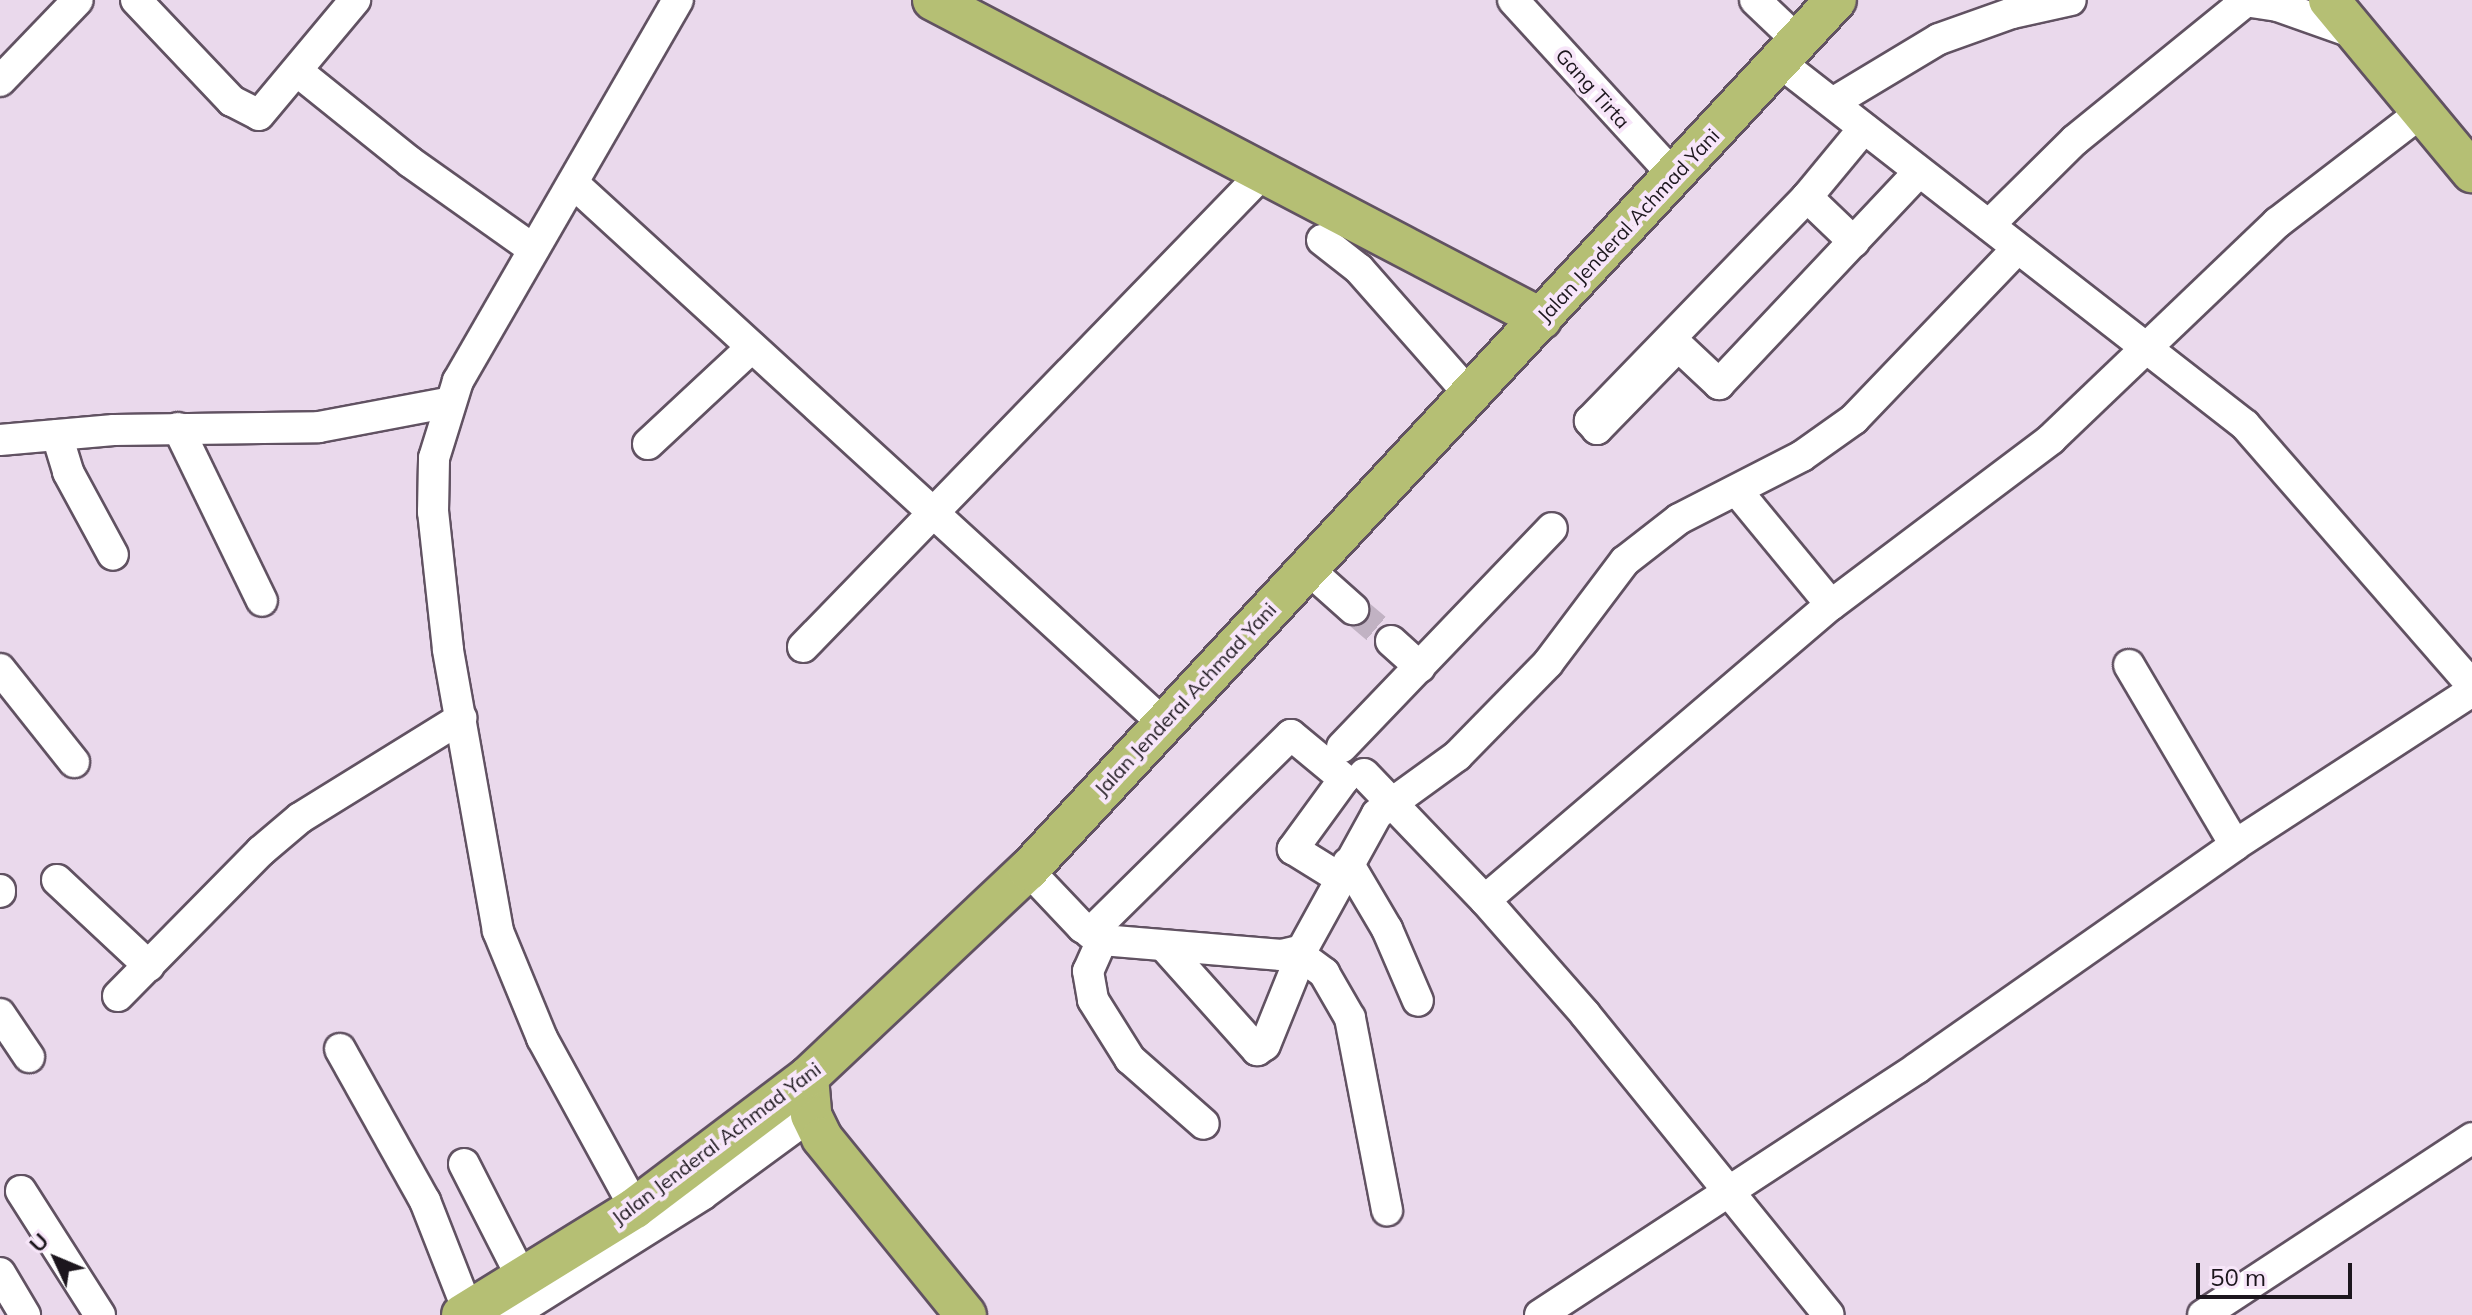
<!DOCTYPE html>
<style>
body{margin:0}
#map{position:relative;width:2472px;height:1315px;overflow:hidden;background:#ead9ec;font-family:Mulish,sans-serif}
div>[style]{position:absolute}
.minor-tunnel>*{height:30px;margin-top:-15px;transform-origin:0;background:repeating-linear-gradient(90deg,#c1b2c3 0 30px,transparent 0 45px)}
.roads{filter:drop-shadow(2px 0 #615262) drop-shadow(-2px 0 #615262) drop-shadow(0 2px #615262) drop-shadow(0 -2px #615262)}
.minor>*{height:30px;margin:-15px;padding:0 15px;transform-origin:15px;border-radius:15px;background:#fff}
.major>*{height:40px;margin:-20px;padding:0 20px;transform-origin:20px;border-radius:20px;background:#b5bf74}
span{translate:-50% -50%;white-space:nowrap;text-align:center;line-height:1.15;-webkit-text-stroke:8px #f7e6f9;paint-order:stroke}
.street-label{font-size:20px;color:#1c161d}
.north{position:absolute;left:16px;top:1219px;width:80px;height:80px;-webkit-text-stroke:6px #f7e6f9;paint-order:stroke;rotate:314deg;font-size:22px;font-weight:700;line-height:32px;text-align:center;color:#1c161d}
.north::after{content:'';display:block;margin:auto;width:28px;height:36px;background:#1c161d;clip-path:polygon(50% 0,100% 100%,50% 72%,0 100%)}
.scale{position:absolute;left:2196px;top:1263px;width:156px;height:36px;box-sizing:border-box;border:4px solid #1c161d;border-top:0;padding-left:10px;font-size:24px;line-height:28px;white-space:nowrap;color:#1c161d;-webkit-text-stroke:6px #f7e6f9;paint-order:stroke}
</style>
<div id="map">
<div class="minor-tunnel">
<i style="left:1353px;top:609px;width:50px;rotate:40.1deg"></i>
</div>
<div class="roads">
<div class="minor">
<i style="left:136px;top:0;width:139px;rotate:46.5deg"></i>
<i style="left:232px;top:101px;width:30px;rotate:27deg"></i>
<i style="left:259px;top:115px;width:150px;rotate:-50.1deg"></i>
<i style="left:1513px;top:0;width:239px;rotate:47.5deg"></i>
<i style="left:1755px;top:0;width:57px;rotate:43.6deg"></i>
<i style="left:2238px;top:0;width:40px;rotate:8.5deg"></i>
<i style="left:2278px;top:6px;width:84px;rotate:19.5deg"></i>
<i style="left:1778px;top:61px;width:592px;rotate:37.93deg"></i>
<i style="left:2245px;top:425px;width:345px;rotate:48.9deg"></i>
<i style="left:297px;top:71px;width:145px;rotate:38.8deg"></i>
<i style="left:410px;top:162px;width:151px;rotate:35.3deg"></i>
<i style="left:0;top:81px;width:112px;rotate:-46.1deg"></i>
<i style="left:1834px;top:102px;width:122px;rotate:-31deg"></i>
<i style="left:1939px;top:39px;width:77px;rotate:-19.6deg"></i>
<i style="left:2012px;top:13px;width:60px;rotate:-12.4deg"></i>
<i style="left:573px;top:183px;width:800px;rotate:42.47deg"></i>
<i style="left:1807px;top:197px;width:65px;rotate:43.8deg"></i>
<i style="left:1989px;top:225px;width:121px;rotate:-44.7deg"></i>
<i style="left:2075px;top:140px;width:220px;rotate:-39.1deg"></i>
<i style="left:1322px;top:240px;width:47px;rotate:38.1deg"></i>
<i style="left:1359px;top:269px;width:168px;rotate:48.6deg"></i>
<i style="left:1671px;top:339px;width:66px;rotate:43.2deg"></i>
<i style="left:1719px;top:384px;width:291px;rotate:-46.7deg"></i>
<i style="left:1678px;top:346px;width:116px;rotate:134.3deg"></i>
<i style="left:1597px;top:429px;width:11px;rotate:-131deg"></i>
<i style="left:1590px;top:421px;width:312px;rotate:-45.9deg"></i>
<i style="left:1807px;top:197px;width:89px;rotate:-50.4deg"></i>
<i style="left:178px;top:428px;width:192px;rotate:64.1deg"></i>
<i style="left:57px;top:435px;width:39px;rotate:73deg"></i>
<i style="left:68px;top:472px;width:94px;rotate:61.5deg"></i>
<i style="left:0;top:440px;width:114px;rotate:-5deg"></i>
<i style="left:114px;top:430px;width:205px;rotate:-0.8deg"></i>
<i style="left:319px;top:427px;width:134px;rotate:-10.7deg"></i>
<i style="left:648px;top:444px;width:142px;rotate:-43deg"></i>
<i style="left:1738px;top:492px;width:146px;rotate:50.5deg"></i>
<i style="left:1307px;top:568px;width:62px;rotate:41.7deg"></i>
<i style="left:1391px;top:641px;width:39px;rotate:42deg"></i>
<i style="left:803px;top:647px;width:661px;rotate:-45.86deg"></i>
<i style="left:2129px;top:665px;width:209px;rotate:59.5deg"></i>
<i style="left:0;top:669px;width:119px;rotate:51.5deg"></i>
<i style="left:1342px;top:747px;width:303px;rotate:-46.2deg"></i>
<i style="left:1364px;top:774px;width:175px;rotate:46.2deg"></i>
<i style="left:1485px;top:900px;width:152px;rotate:48.7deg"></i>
<i style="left:1585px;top:1014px;width:387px;rotate:51deg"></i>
<i style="left:1348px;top:863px;width:77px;rotate:59.4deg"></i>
<i style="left:1387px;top:929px;width:78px;rotate:66.7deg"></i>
<i style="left:1028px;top:870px;width:79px;rotate:46.5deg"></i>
<i style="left:1082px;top:927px;width:24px;rotate:33deg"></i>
<i style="left:1102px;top:940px;width:180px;rotate:4.8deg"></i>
<i style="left:1281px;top:955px;width:22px;rotate:-13deg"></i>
<i style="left:1302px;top:950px;width:155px;rotate:-61.1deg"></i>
<i style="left:1377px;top:814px;width:99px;rotate:-35.9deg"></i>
<i style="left:1457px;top:756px;width:130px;rotate:-45.6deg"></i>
<i style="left:1548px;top:663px;width:128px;rotate:-53deg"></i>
<i style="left:1625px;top:561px;width:68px;rotate:-37.9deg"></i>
<i style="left:1679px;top:519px;width:138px;rotate:-27.1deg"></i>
<i style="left:1802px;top:456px;width:64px;rotate:-35.4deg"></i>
<i style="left:1854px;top:419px;width:236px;rotate:-46.2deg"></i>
<i style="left:57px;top:880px;width:126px;rotate:43.1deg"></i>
<i style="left:0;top:890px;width:2px;rotate:90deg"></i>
<i style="left:1485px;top:900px;width:455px;rotate:-40.5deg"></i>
<i style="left:1831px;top:605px;width:276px;rotate:-37deg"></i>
<i style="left:2051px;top:439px;width:313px;rotate:-43.7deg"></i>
<i style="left:2277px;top:223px;width:184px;rotate:-37.5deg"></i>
<i style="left:1090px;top:933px;width:282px;rotate:-44.6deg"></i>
<i style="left:1291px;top:735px;width:69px;rotate:39.7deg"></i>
<i style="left:1344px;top:779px;width:87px;rotate:126.1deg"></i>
<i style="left:1293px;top:849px;width:55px;rotate:31.7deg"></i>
<i style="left:1102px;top:940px;width:34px;rotate:114deg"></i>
<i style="left:1088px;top:971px;width:29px;rotate:80deg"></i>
<i style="left:1093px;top:1000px;width:70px;rotate:57.9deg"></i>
<i style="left:1130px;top:1059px;width:98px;rotate:41.3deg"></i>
<i style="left:1164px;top:946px;width:140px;rotate:48.2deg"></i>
<i style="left:1257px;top:1050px;width:9px;rotate:-32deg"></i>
<i style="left:1265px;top:1045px;width:96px;rotate:-68deg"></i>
<i style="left:1302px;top:950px;width:6px;rotate:99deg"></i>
<i style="left:1301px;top:956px;width:29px;rotate:36deg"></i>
<i style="left:1324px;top:973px;width:52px;rotate:60deg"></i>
<i style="left:1350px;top:1018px;width:196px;rotate:79.1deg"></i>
<i style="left:118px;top:996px;width:204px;rotate:-45.4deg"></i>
<i style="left:261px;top:851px;width:51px;rotate:-40.2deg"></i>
<i style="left:300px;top:818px;width:190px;rotate:-31.8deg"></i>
<i style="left:0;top:1014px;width:52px;rotate:56deg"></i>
<i style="left:340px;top:1049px;width:174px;rotate:60.8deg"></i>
<i style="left:425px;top:1201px;width:118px;rotate:68.6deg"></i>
<i style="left:464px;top:1164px;width:128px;rotate:63deg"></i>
<i style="left:21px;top:1191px;width:147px;rotate:57.5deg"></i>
<i style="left:635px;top:1208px;width:194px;rotate:-118.7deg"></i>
<i style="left:542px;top:1038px;width:116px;rotate:-112.4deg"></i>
<i style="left:498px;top:931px;width:286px;rotate:-100.1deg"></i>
<i style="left:448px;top:649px;width:138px;rotate:-96.2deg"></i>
<i style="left:433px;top:512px;width:54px;rotate:-88.9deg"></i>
<i style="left:434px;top:458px;width:81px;rotate:-72.7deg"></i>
<i style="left:458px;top:381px;width:440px;rotate:-60deg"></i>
<i style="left:0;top:1273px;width:49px;rotate:59.2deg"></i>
<i style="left:511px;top:1315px;width:226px;rotate:-32.1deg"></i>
<i style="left:702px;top:1195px;width:135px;rotate:-36.3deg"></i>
<i style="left:1540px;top:1315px;width:451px;rotate:-33.2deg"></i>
<i style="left:1917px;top:1068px;width:388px;rotate:-35deg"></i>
<i style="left:2235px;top:845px;width:283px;rotate:-33deg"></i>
<i style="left:2203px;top:1315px;width:322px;rotate:-33.3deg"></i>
</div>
<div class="major">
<i style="left:933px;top:0;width:687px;rotate:27.65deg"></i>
<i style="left:2329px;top:0;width:224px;rotate:50.3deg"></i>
<i style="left:808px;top:1077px;width:38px;rotate:85deg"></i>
<i style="left:811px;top:1115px;width:25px;rotate:64deg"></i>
<i style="left:822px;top:1138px;width:228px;rotate:50.9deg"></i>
<i style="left:462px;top:1315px;width:203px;rotate:-31.7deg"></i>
<i style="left:635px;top:1208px;width:217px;rotate:-37.1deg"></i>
<i style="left:808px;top:1077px;width:302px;rotate:-43.3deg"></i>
<i style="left:1028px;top:870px;width:1187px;rotate:-47.12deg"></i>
</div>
</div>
<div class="street-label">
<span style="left:1593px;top:88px;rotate:48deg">Gang Tirta</span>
<span style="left:1628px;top:225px;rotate:-47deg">Jalan Jenderal Achmad Yani</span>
<span style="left:1185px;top:699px;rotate:-47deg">Jalan Jenderal Achmad Yani</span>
<span style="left:716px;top:1143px;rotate:-37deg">Jalan Jenderal Achmad Yani</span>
</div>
<div class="north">U</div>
<div class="scale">50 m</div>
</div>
